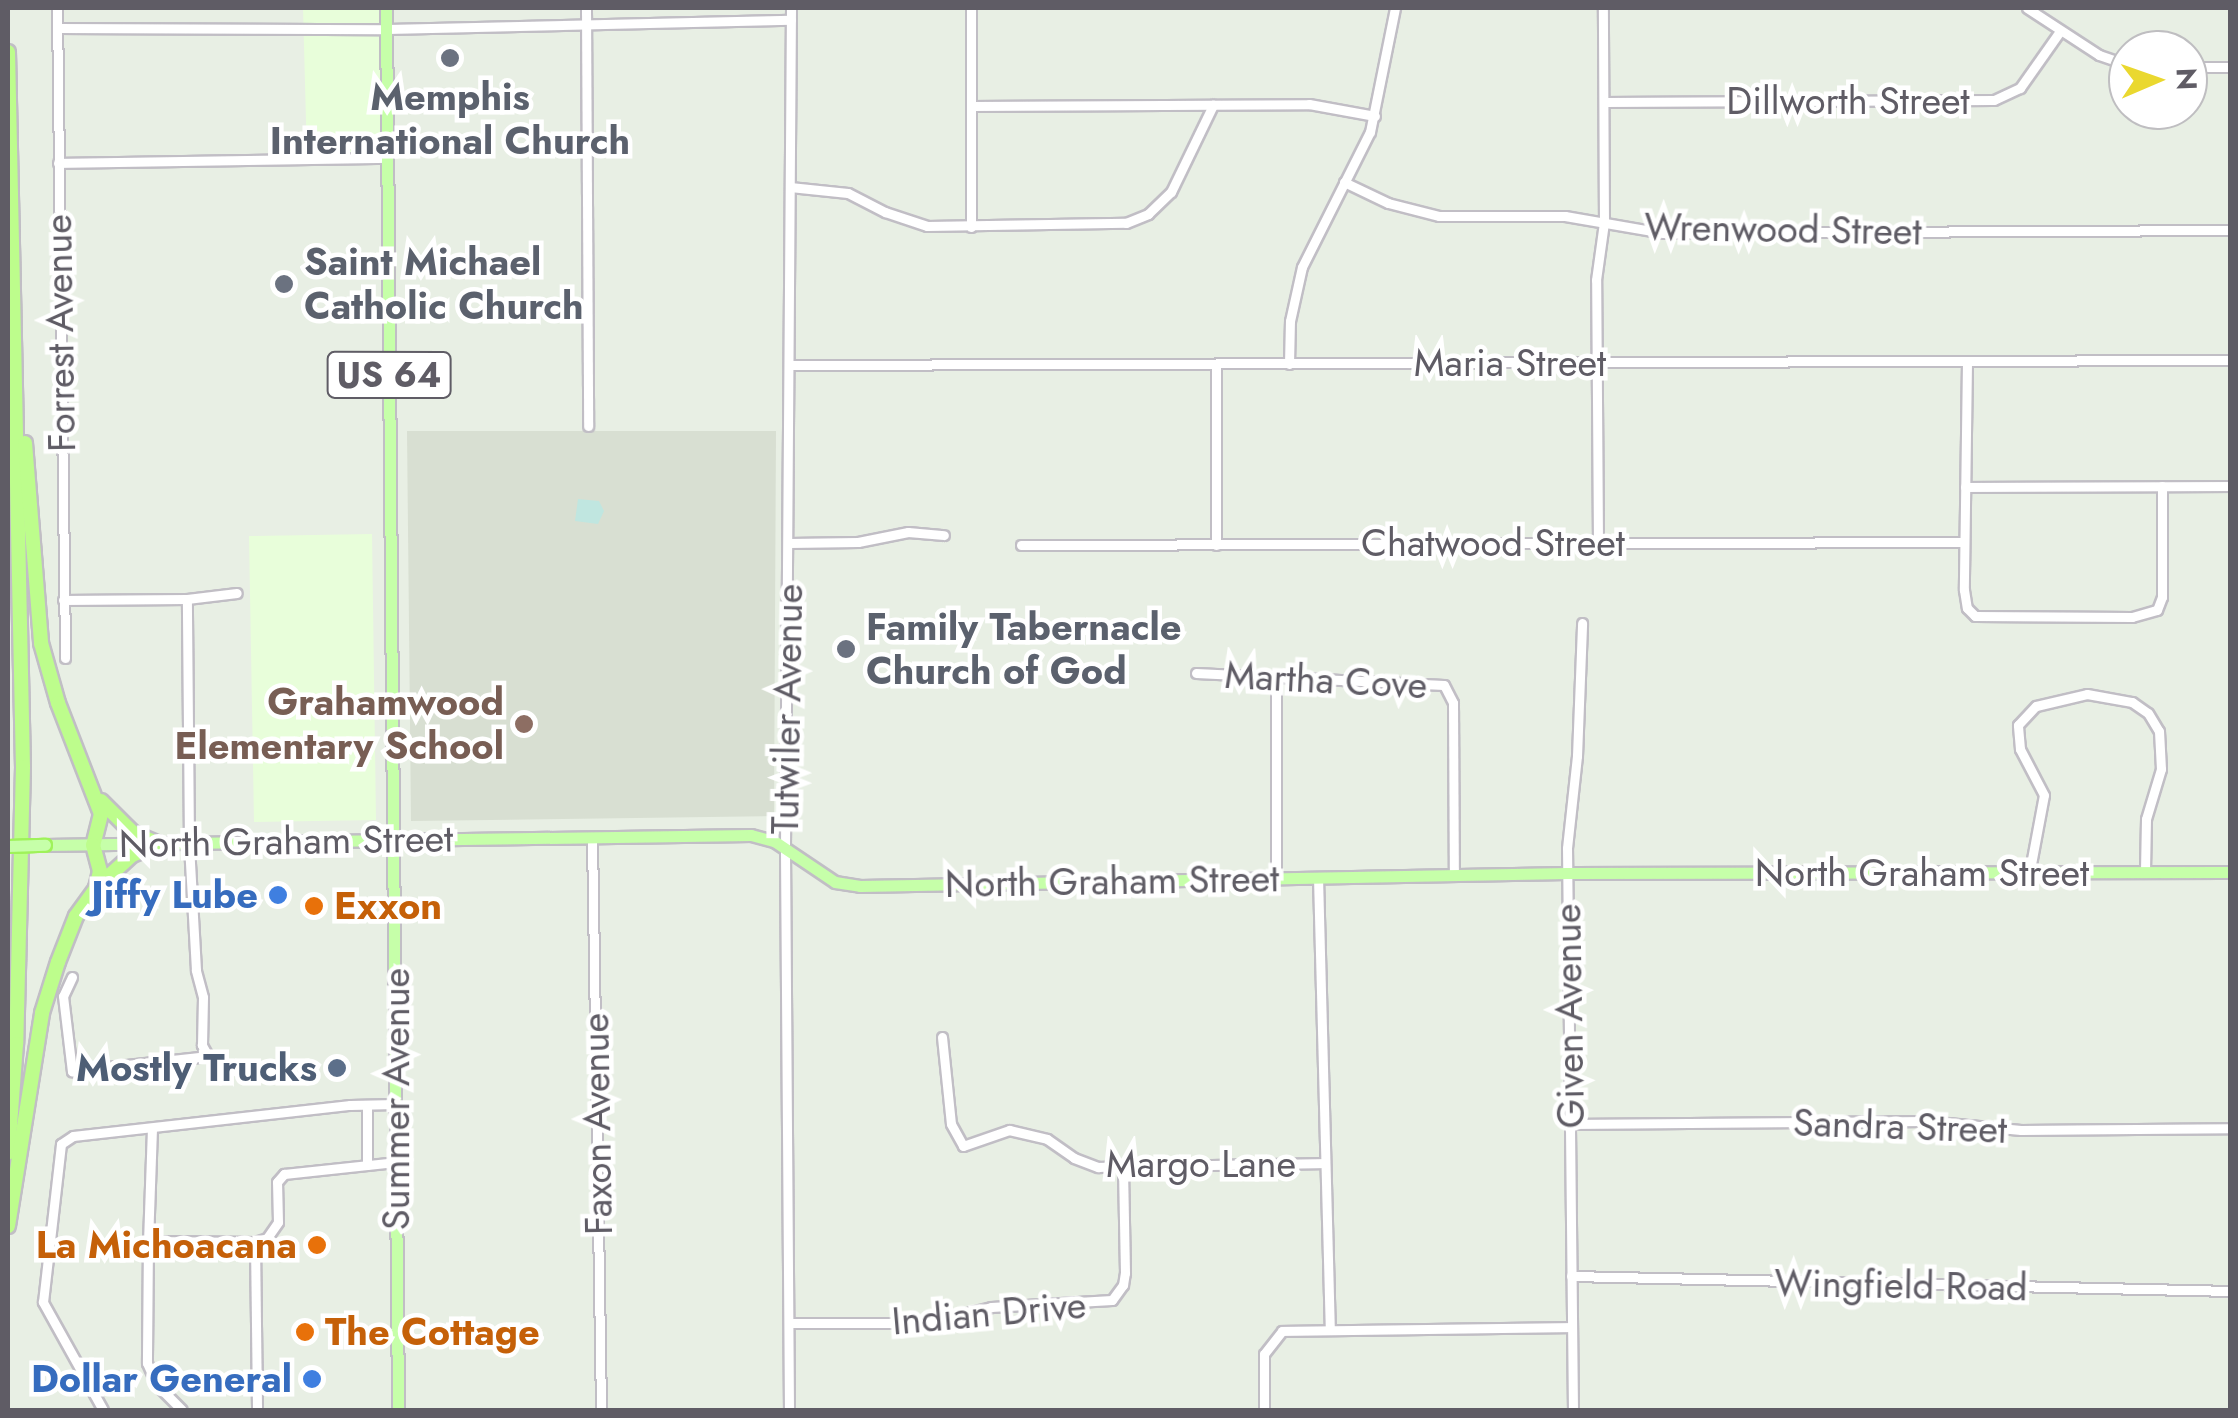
<!DOCTYPE html>
<style>
body{margin:0}
#map{position:relative;width:2238px;height:1418px;overflow:hidden;background:#e8efe4;font-family:Jost,sans-serif}
div>[style]{position:absolute}
.commercial>*{inset:0;background:#e8feda}
.education>*{inset:0;background:#d8dfd2}
.green>*{inset:0;background:#c0e6e0}
.roads{filter:drop-shadow(2px 0 #c1bec5) drop-shadow(-2px 0 #c1bec5) drop-shadow(0 2px #c1bec5) drop-shadow(0 -2px #c1bec5)}
.minor>*{height:9px;margin:-4.5px;padding:0 4.5px;transform-origin:4.5px;border-radius:4.5px;background:#fff}
.major>*{height:11px;margin:-5.5px;padding:0 5.5px;transform-origin:5.5px;border-radius:5.5px;background:#c6ffa9}
.highway>*{height:14px;margin:-7px;padding:0 7px;transform-origin:7px;border-radius:7px;background:#bdfd8c}
.bridges{filter:drop-shadow(2px 0 #9ff25a) drop-shadow(-2px 0 #9ff25a) drop-shadow(0 2px #9ff25a) drop-shadow(0 -2px #9ff25a)}
.major-bridge>*{height:11px;margin:-5.5px;padding:0 5.5px;transform-origin:5.5px;border-radius:5.5px;background:#c6ffa9}
.dots>*{width:28px;height:28px;translate:-50% -50%;box-sizing:border-box;border:5px solid #fff;border-radius:50%}
span{translate:-50% -50%;white-space:nowrap;text-align:center;line-height:1.15;-webkit-text-stroke:9px #fff;paint-order:stroke}
.shield-label span{padding:2px 8px;background:#fff;border:2px solid;border-radius:8px;-webkit-text-stroke-width:0}
.shield-label{font-size:35px;color:#5f5c65;font-weight:700}
.worship-label{font-size:38px;color:#5b616d;font-weight:700}
.left{translate:0 -50%;text-align:left}
.street-label{font-size:38px;color:#5f5c65}
.education-label{font-size:38px;color:#785e54;font-weight:700}
.right{translate:-100% -50%;text-align:right}
.shop-label{font-size:38px;color:#366cbe;font-weight:700}
.food-label{font-size:38px;color:#c56008;font-weight:700}
.service-label{font-size:38px;color:#4e5e75;font-weight:700}
.frame{position:absolute;inset:0;border:10px solid #5f5c65;pointer-events:none}
.north{position:absolute;left:2108px;top:30px;width:100px;height:100px;box-sizing:border-box;background:#fff;border:2px solid #bfbec1;border-radius:50%;rotate:88deg;font-size:28px;font-weight:700;line-height:40px;text-align:center;color:#5f5c65}
.north::after{content:'';display:block;margin:auto;width:35px;height:45px;background:#ead82f;clip-path:polygon(50% 0,100% 100%,50% 72%,0 100%)}
</style>
<div id="map">
<div class="commercial">
<i style="clip-path:polygon(303px 8px,386px 8px,388px 158px,307px 159px)"></i>
<i style="clip-path:polygon(372px 534px,376px 820px,254px 822px,249px 536px)"></i>
</div>
<div class="education">
<i style="clip-path:polygon(407px 431px,776px 431px,774px 816px,411px 821px)"></i>
</div>
<div class="green">
<i style="clip-path:polygon(578px 499px,599px 501px,604px 511px,598px 524px,575px 521px)"></i>
</div>
<div class="roads">
<div class="minor">
<i style="left:57px;top:8px;width:650px;rotate:89.29deg"></i>
<i style="left:586px;top:8px;width:418px;rotate:89.7deg"></i>
<i style="left:2027px;top:8px;width:86px;rotate:33.1deg"></i>
<i style="left:2099px;top:55px;width:31px;rotate:19deg"></i>
<i style="left:57px;top:28px;width:330px;rotate:0.2deg"></i>
<i style="left:387px;top:29px;width:404px;rotate:-1.3deg"></i>
<i style="left:2188px;top:67px;width:42px"></i>
<i style="left:1604px;top:102px;width:390px;rotate:-0.3deg"></i>
<i style="left:1994px;top:100px;width:29px;rotate:-25deg"></i>
<i style="left:2020px;top:88px;width:70px;rotate:-54.9deg"></i>
<i style="left:971px;top:106px;width:338px;rotate:-0.3deg"></i>
<i style="left:1309px;top:104px;width:67px;rotate:10.3deg"></i>
<i style="left:58px;top:163px;width:330px;rotate:-0.9deg"></i>
<i style="left:1344px;top:182px;width:49px;rotate:25.5deg"></i>
<i style="left:1388px;top:203px;width:53px;rotate:14.3deg"></i>
<i style="left:1439px;top:216px;width:126px"></i>
<i style="left:1565px;top:216px;width:99px;rotate:9.8deg"></i>
<i style="left:1663px;top:233px;width:567px;rotate:-0.3deg"></i>
<i style="left:790px;top:187px;width:58px;rotate:5.9deg"></i>
<i style="left:848px;top:193px;width:42px;rotate:27.2deg"></i>
<i style="left:885px;top:212px;width:44px;rotate:18.4deg"></i>
<i style="left:927px;top:226px;width:199px;rotate:-0.9deg"></i>
<i style="left:1126px;top:223px;width:24px;rotate:-22deg"></i>
<i style="left:1148px;top:214px;width:32px;rotate:-44deg"></i>
<i style="left:1171px;top:192px;width:97px;rotate:-64.2deg"></i>
<i style="left:971px;top:227px;width:219px;rotate:-90deg"></i>
<i style="left:1967px;top:362px;width:228px;rotate:90.8deg"></i>
<i style="left:1964px;top:590px;width:18px;rotate:81deg"></i>
<i style="left:1967px;top:608px;width:11px;rotate:45deg"></i>
<i style="left:1975px;top:616px;width:157px;rotate:0.4deg"></i>
<i style="left:2132px;top:617px;width:26px;rotate:-16deg"></i>
<i style="left:2157px;top:610px;width:14px;rotate:-69deg"></i>
<i style="left:2162px;top:597px;width:111px;rotate:-90deg"></i>
<i style="left:1216px;top:364px;width:181px;rotate:90deg"></i>
<i style="left:1289px;top:364px;width:43px;rotate:-88.7deg"></i>
<i style="left:1290px;top:321px;width:55px;rotate:-77.5deg"></i>
<i style="left:1302px;top:267px;width:151px;rotate:-63.3deg"></i>
<i style="left:1370px;top:132px;width:126px;rotate:-78.6deg"></i>
<i style="left:789px;top:365px;width:1441px;rotate:-0.2deg"></i>
<i style="left:1965px;top:487px;width:265px;rotate:-0.2deg"></i>
<i style="left:789px;top:543px;width:69px;rotate:-0.8deg"></i>
<i style="left:858px;top:542px;width:51px;rotate:-11.3deg"></i>
<i style="left:908px;top:532px;width:36px;rotate:5deg"></i>
<i style="left:1598px;top:543px;width:263px;rotate:-90.4deg"></i>
<i style="left:1596px;top:280px;width:59px;rotate:-82.1deg"></i>
<i style="left:1604px;top:222px;width:214px;rotate:-90.3deg"></i>
<i style="left:1021px;top:545px;width:943px;rotate:-0.18deg"></i>
<i style="left:63px;top:600px;width:124px;rotate:-0.5deg"></i>
<i style="left:187px;top:599px;width:50px;rotate:-6.8deg"></i>
<i style="left:1196px;top:673px;width:248px;rotate:2.8deg"></i>
<i style="left:1444px;top:685px;width:20px;rotate:63deg"></i>
<i style="left:1453px;top:703px;width:172px;rotate:89.7deg"></i>
<i style="left:1276px;top:676px;width:202px;rotate:90deg"></i>
<i style="left:592px;top:837px;width:573px;rotate:89.1deg"></i>
<i style="left:2029px;top:875px;width:81px;rotate:-79.4deg"></i>
<i style="left:2044px;top:795px;width:52px;rotate:-117.6deg"></i>
<i style="left:2020px;top:749px;width:24px;rotate:-95deg"></i>
<i style="left:2018px;top:725px;width:26px;rotate:-47deg"></i>
<i style="left:2036px;top:706px;width:52px;rotate:-13.2deg"></i>
<i style="left:2087px;top:694px;width:46px;rotate:10.1deg"></i>
<i style="left:2132px;top:702px;width:19px;rotate:35deg"></i>
<i style="left:2148px;top:713px;width:21px;rotate:59deg"></i>
<i style="left:2159px;top:731px;width:38px;rotate:87deg"></i>
<i style="left:2161px;top:769px;width:52px;rotate:106.7deg"></i>
<i style="left:2146px;top:819px;width:54px;rotate:91.1deg"></i>
<i style="left:1318px;top:877px;width:452px;rotate:88.5deg"></i>
<i style="left:72px;top:977px;width:21px;rotate:115deg"></i>
<i style="left:63px;top:996px;width:76px;rotate:83.2deg"></i>
<i style="left:72px;top:1071px;width:137px;rotate:-6.3deg"></i>
<i style="left:208px;top:1056px;width:13px;rotate:-119deg"></i>
<i style="left:202px;top:1045px;width:48px;rotate:-88.8deg"></i>
<i style="left:203px;top:997px;width:28px;rotate:-105deg"></i>
<i style="left:196px;top:970px;width:127px;rotate:-93.2deg"></i>
<i style="left:189px;top:843px;width:244px;rotate:-90.5deg"></i>
<i style="left:942px;top:1037px;width:87px;rotate:84.1deg"></i>
<i style="left:951px;top:1124px;width:25px;rotate:61deg"></i>
<i style="left:963px;top:1146px;width:49px;rotate:-19.2deg"></i>
<i style="left:1009px;top:1130px;width:39px;rotate:13deg"></i>
<i style="left:1047px;top:1139px;width:33px;rotate:35deg"></i>
<i style="left:1074px;top:1158px;width:26px;rotate:21deg"></i>
<i style="left:1098px;top:1167px;width:227px;rotate:-1deg"></i>
<i style="left:367px;top:1105px;width:60px;rotate:90deg"></i>
<i style="left:1570px;top:1124px;width:357px;rotate:-0.5deg"></i>
<i style="left:1927px;top:1121px;width:94px;rotate:5.5deg"></i>
<i style="left:2021px;top:1130px;width:209px;rotate:-0.5deg"></i>
<i style="left:152px;top:1128px;width:113px;rotate:92deg"></i>
<i style="left:148px;top:1241px;width:107px;rotate:0.5deg"></i>
<i style="left:255px;top:1242px;width:13px;rotate:-18deg"></i>
<i style="left:267px;top:1238px;width:19px;rotate:-55deg"></i>
<i style="left:278px;top:1222px;width:40px;rotate:-91.4deg"></i>
<i style="left:277px;top:1182px;width:11px;rotate:-49deg"></i>
<i style="left:284px;top:1174px;width:114px;rotate:-6.1deg"></i>
<i style="left:148px;top:1241px;width:122px;rotate:90.5deg"></i>
<i style="left:147px;top:1363px;width:24px;rotate:66deg"></i>
<i style="left:157px;top:1385px;width:35px;rotate:45deg"></i>
<i style="left:255px;top:1242px;width:168px;rotate:89.3deg"></i>
<i style="left:1571px;top:1276px;width:659px;rotate:1.3deg"></i>
<i style="left:789px;top:1323px;width:136px"></i>
<i style="left:925px;top:1323px;width:68px;rotate:-13.6deg"></i>
<i style="left:991px;top:1307px;width:121px;rotate:-3.3deg"></i>
<i style="left:1112px;top:1300px;width:19px;rotate:-54deg"></i>
<i style="left:1123px;top:1285px;width:12px;rotate:-81deg"></i>
<i style="left:1125px;top:1273px;width:105px;rotate:-91.1deg"></i>
<i style="left:103px;top:1410px;width:124px;rotate:-119.1deg"></i>
<i style="left:43px;top:1302px;width:159px;rotate:-83.5deg"></i>
<i style="left:61px;top:1144px;width:14px;rotate:-34deg"></i>
<i style="left:73px;top:1136px;width:279px;rotate:-6.4deg"></i>
<i style="left:350px;top:1105px;width:46px;rotate:-1.2deg"></i>
<i style="left:789px;top:1410px;width:563px;rotate:-90.41deg"></i>
<i style="left:785px;top:847px;width:839px;rotate:-89.59deg"></i>
<i style="left:1264px;top:1410px;width:56px;rotate:-90deg"></i>
<i style="left:1264px;top:1354px;width:29px;rotate:-52deg"></i>
<i style="left:1282px;top:1331px;width:290px;rotate:-0.8deg"></i>
<i style="left:1573px;top:1410px;width:562px;rotate:-90.61deg"></i>
<i style="left:1567px;top:848px;width:93px;rotate:-83.8deg"></i>
<i style="left:1577px;top:756px;width:133px;rotate:-87.8deg"></i>
</div>
<div class="major">
<i style="left:386px;top:8px;width:1402px;rotate:89.51deg"></i>
<i style="left:45px;top:845px;width:706px;rotate:-0.81deg"></i>
<i style="left:751px;top:835px;width:24px;rotate:15deg"></i>
<i style="left:774px;top:841px;width:73px;rotate:33.9deg"></i>
<i style="left:835px;top:882px;width:25px;rotate:9deg"></i>
<i style="left:860px;top:886px;width:707px;rotate:-1.05deg"></i>
<i style="left:1567px;top:873px;width:663px;rotate:-0.09deg"></i>
</div>
<div class="highway">
<i style="left:8px;top:52px;width:715px;rotate:88.8deg"></i>
<i style="left:23px;top:767px;width:277px;rotate:91.4deg"></i>
<i style="left:16px;top:1044px;width:109px;rotate:94.2deg"></i>
<i style="left:25px;top:443px;width:201px;rotate:85.4deg"></i>
<i style="left:41px;top:643px;width:62px;rotate:74.2deg"></i>
<i style="left:58px;top:703px;width:119px;rotate:68.8deg"></i>
<i style="left:101px;top:814px;width:32px;rotate:104deg"></i>
<i style="left:93px;top:845px;width:27px;rotate:75deg"></i>
<i style="left:100px;top:871px;width:17px;rotate:103deg"></i>
<i style="left:101px;top:801px;width:45px;rotate:45deg"></i>
<i style="left:133px;top:833px;width:28px;rotate:23deg"></i>
<i style="left:8px;top:1226px;width:216px;rotate:-80.9deg"></i>
<i style="left:42px;top:1013px;width:53px;rotate:-72.6deg"></i>
<i style="left:58px;top:962px;width:49px;rotate:-68.6deg"></i>
<i style="left:76px;top:916px;width:34px;rotate:-54deg"></i>
<i style="left:96px;top:888px;width:49px;rotate:-42.5deg"></i>
<i style="left:132px;top:855px;width:29px;rotate:-22deg"></i>
</div>
</div>
<div class="bridges">
<div class="major-bridge">
<i style="left:8px;top:846px;width:37px;rotate:-2deg"></i>
</div>
</div>
<div class="dots">
<i style="left:450px;top:58px;background:#6b7280"></i>
<i style="left:284px;top:284px;background:#6b7280"></i>
<i style="left:846px;top:649px;background:#6b7280"></i>
<i style="left:524px;top:724px;background:#8d6e63"></i>
<i style="left:278px;top:895px;background:#3f7fe0"></i>
<i style="left:314px;top:906px;background:#e8710a"></i>
<i style="left:337px;top:1068px;background:#5c6f8a"></i>
<i style="left:317px;top:1245px;background:#e8710a"></i>
<i style="left:305px;top:1332px;background:#e8710a"></i>
<i style="left:312px;top:1379px;background:#3f7fe0"></i>
</div>
<div class="shield-label">
<span style="left:389px;top:375px">US 64</span>
</div>
<div class="worship-label">
<span style="left:450px;top:119px">Memphis<br>International Church</span>
<span class="left" style="left:304px;top:284px">Saint Michael<br>Catholic Church</span>
<span class="left" style="left:866px;top:649px">Family Tabernacle<br>Church of God</span>
</div>
<div class="street-label">
<span style="left:1848px;top:101px">Dillworth Street</span>
<span style="left:1783px;top:229px;rotate:1deg">Wrenwood Street</span>
<span style="left:60px;top:333px;rotate:-91deg">Forrest Avenue</span>
<span style="left:1510px;top:363px">Maria Street</span>
<span style="left:1493px;top:543px">Chatwood Street</span>
<span style="left:1326px;top:680px;rotate:3deg">Martha Cove</span>
<span style="left:787px;top:709px;rotate:-89deg">Tutwiler Avenue</span>
<span style="left:286px;top:841px;rotate:-1deg">North Graham Street</span>
<span style="left:1922px;top:873px">North Graham Street</span>
<span style="left:1112px;top:881px;rotate:-1deg">North Graham Street</span>
<span style="left:1569px;top:1016px;rotate:-91deg">Given Avenue</span>
<span style="left:396px;top:1099px;rotate:-90deg">Summer Avenue</span>
<span style="left:597px;top:1124px;rotate:-91deg">Faxon Avenue</span>
<span style="left:1900px;top:1126px;rotate:2deg">Sandra Street</span>
<span style="left:1201px;top:1164px">Margo Lane</span>
<span style="left:1901px;top:1285px;rotate:1deg">Wingfield Road</span>
<span style="left:989px;top:1313px;rotate:-5deg">Indian Drive</span>
</div>
<div class="education-label">
<span class="right" style="left:504px;top:724px">Grahamwood<br>Elementary School</span>
</div>
<div class="shop-label">
<span class="right" style="left:258px;top:895px">Jiffy Lube</span>
<span class="right" style="left:292px;top:1379px">Dollar General</span>
</div>
<div class="food-label">
<span class="left" style="left:334px;top:906px">Exxon</span>
<span class="right" style="left:297px;top:1245px">La Michoacana</span>
<span class="left" style="left:325px;top:1332px">The Cottage</span>
</div>
<div class="service-label">
<span class="right" style="left:317px;top:1068px">Mostly Trucks</span>
</div>
<div class="frame"></div>
<div class="north">N</div>
</div>
